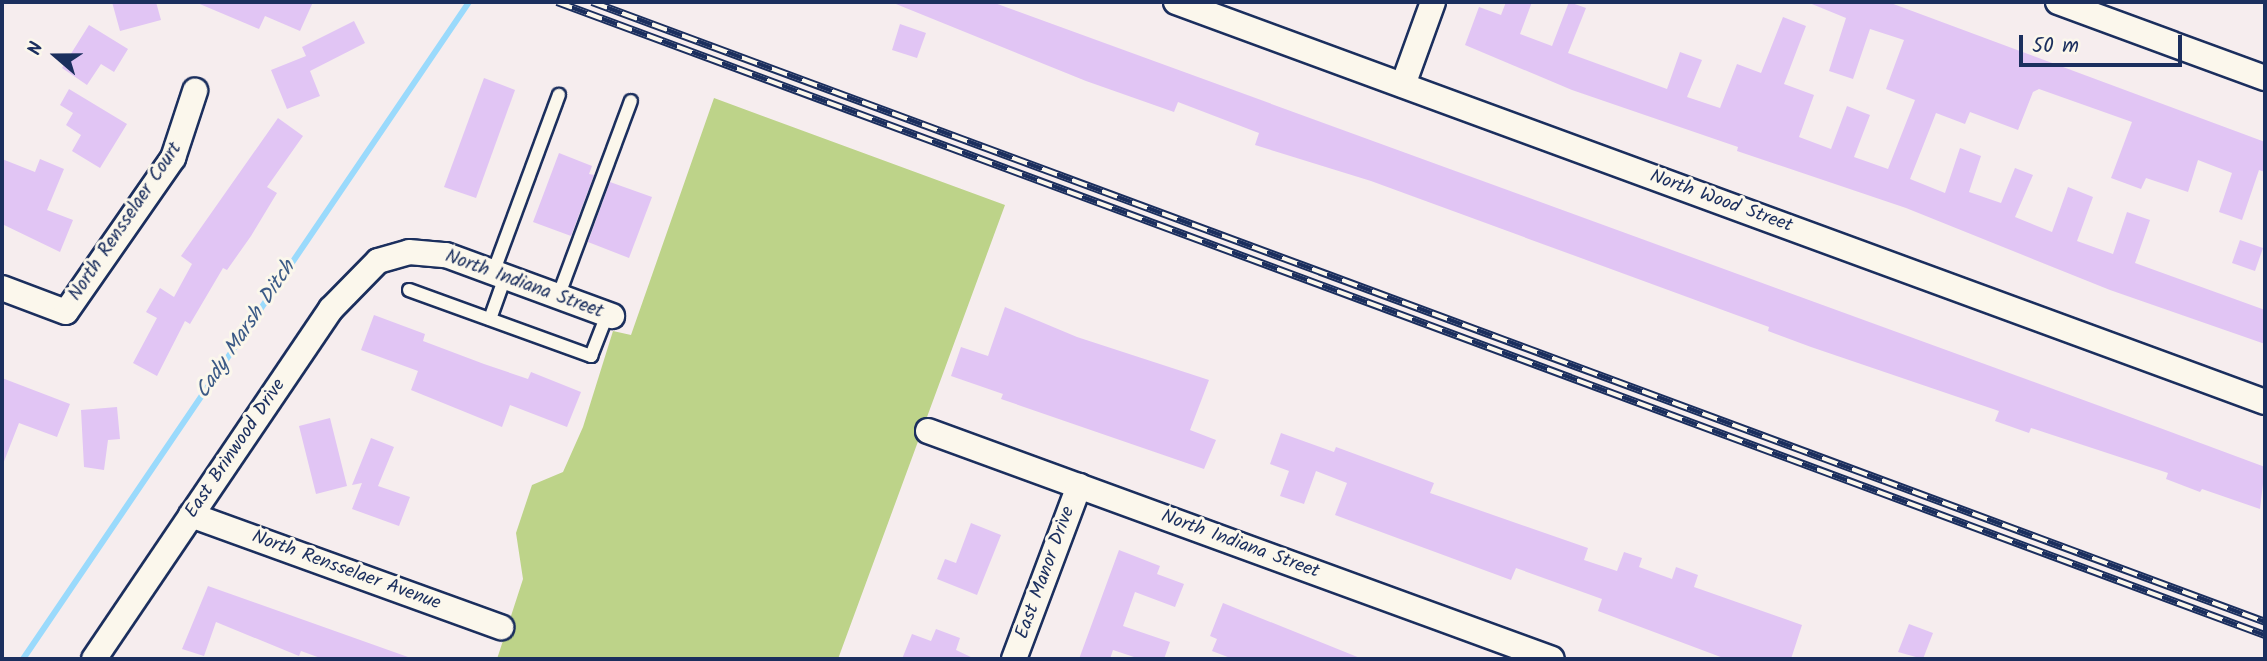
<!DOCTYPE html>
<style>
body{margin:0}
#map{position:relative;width:2267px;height:661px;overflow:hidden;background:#f6edee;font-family:Kalam,sans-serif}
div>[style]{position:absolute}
.green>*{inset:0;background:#bdd389}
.stream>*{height:6px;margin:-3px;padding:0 3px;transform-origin:3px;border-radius:3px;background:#9adafc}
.building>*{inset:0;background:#e1c5f4}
.roads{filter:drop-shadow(2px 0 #1b2f5e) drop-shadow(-2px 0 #1b2f5e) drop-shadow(0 2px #1b2f5e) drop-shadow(0 -2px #1b2f5e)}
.lane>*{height:12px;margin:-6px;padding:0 6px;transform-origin:6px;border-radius:6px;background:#fbf7ec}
.street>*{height:24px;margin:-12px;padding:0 12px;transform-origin:12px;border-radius:12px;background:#fbf7ec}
.rail>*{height:8px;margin-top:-4px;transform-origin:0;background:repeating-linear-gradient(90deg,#fbf7ec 0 16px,#1b2f5e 0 32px);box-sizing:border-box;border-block:2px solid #1b2f5e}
span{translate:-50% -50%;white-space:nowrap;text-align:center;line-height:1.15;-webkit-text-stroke:6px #fbf7ec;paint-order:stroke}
.street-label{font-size:19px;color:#1b2f5e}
.water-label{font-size:21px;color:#3b5a86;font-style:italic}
.frame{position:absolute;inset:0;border:4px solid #1b2f5e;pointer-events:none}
.north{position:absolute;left:21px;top:21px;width:70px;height:70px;-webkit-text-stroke:5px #fbf7ec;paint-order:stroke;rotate:290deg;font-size:19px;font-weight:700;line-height:28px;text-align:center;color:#1b2f5e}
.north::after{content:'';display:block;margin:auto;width:24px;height:32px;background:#1b2f5e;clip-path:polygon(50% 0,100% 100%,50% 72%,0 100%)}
.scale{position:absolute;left:2019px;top:35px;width:163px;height:32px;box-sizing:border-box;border:4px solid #1b2f5e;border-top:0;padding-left:9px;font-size:21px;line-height:24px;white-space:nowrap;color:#1b2f5e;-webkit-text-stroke:5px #fbf7ec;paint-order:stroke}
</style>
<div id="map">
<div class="green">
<i style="clip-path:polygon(714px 98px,1005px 205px,838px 659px,497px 659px,523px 579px,516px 533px,532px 485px,563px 472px,583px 427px,613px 331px,631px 335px)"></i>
</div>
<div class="stream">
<i style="left:23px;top:659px;width:794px;rotate:-55.83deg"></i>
</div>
<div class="building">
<i style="clip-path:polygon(112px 2px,156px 2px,161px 20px,120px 31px)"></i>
<i style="clip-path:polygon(195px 2px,313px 2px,300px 31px,265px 16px,259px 29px)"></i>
<i style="clip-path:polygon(891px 2px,992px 2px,2160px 428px,2265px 467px,2260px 509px,2202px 489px,2200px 492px,2166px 479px,2168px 473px,2031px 428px,2029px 433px,1995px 421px,1999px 411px,1811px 347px,1768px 331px,1769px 327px,1371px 181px,1255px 145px,1259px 133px,1178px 102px,1174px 112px,1086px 81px)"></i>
<i style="clip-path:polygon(1506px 2px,1532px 2px,1520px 34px,1552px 46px,1569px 2px,1586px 8px,1568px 53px,1667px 89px,1680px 52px,1702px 60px,1687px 97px,1720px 108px,1737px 64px,1761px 73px,1783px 17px,1806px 26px,1784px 84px,1814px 95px,1799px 137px,1831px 149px,1847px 106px,1870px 115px,1854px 157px,1888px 169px,1915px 100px,1886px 89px,1904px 40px,1870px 29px,1853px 79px,1829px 71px,1846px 18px,1807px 2px,1888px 2px,2265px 142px,2265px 172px,2259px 170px,2242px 220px,2219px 212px,2232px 173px,2198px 160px,2188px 192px,2146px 178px,2141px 189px,2111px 178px,2132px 122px,2039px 89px,2033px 92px,2018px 130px,1970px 112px,1965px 124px,1936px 113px,1910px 179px,1945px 193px,1960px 148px,1981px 156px,1969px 192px,2001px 203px,2015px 168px,2033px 175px,2015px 217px,2052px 232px,2068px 187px,2093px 197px,2077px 241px,2113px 254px,2127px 212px,2150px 220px,2135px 263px,2265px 310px,2265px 344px,2110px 290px,1906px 208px,1737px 151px,1738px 147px,1572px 90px,1465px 45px,1479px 7px,1501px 15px)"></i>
<i style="clip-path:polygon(354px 21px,365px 43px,310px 71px,320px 96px,287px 109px,271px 70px,306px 56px,302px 47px)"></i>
<i style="clip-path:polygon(900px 24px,926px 33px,917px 58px,892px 50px)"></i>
<i style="clip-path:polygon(89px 25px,128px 49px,114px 72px,101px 64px,87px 85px,62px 68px)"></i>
<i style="clip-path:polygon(484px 78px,515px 90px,476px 198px,444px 187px)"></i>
<i style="clip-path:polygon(69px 89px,127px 124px,100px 168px,72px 151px,81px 135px,66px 125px,73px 113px,60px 105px)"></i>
<i style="clip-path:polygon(278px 118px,303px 136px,267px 187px,277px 193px,251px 236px,227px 270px,223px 268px,190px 324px,185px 321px,157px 376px,133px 363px,157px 318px,146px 312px,160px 288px,174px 297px,192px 264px,181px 256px)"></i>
<i style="clip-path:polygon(559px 153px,592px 166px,589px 174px,594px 175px,571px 236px,533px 222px)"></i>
<i style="clip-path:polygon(2px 159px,35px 172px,40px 159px,64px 169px,47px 210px,73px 220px,60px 252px,2px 224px)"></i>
<i style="clip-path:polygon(610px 182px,652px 197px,629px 258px,588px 242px)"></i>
<i style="clip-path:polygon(2240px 240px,2263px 248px,2255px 271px,2232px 263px)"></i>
<i style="clip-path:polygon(1005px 307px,1077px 337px,1209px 380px,1190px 430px,1216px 440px,1204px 469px,1001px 399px,1003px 394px,951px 376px,961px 347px,988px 356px)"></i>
<i style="clip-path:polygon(374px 315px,425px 334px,423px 341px,484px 364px,528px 379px,531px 372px,581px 392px,567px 427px,510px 405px,502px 427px,411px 390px,418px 371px,361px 350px)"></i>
<i style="clip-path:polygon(2px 378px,70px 404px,57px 437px,19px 423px,3px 464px)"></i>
<i style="clip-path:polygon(117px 407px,120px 439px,108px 440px,104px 470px,84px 467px,81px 410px)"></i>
<i style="clip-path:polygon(330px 418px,347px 486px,316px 494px,299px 426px)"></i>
<i style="clip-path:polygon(1281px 433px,1334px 452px,1336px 447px,1434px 483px,1430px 493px,1588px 548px,1584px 560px,1617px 571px,1624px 552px,1642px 558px,1639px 567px,1672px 579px,1676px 567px,1698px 575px,1694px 587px,1802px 625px,1791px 659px,1726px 659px,1598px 611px,1602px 599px,1516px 568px,1511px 580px,1335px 515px,1347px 483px,1316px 471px,1304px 504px,1280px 496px,1289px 471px,1270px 464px)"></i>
<i style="clip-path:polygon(371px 438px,394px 447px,378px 486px,410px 497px,399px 526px,352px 509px,362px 483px,352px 485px)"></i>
<i style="clip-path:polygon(971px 523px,1001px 535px,977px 595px,937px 579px,945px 559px,956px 563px)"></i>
<i style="clip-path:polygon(1119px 550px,1160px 566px,1157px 574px,1184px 584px,1175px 607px,1135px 592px,1123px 626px,1170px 642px,1164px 659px,1140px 659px,1113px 650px,1110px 659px,1079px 659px)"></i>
<i style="clip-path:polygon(208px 586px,408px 657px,408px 659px,323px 659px,301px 651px,299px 656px,216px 622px,204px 656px,182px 649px)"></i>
<i style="clip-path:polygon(1223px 603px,1360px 658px,1359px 659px,1233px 659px,1212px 651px,1217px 639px,1210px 636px)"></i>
<i style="clip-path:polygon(1909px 624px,1933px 633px,1923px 659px,1898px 652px)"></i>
<i style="clip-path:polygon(936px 629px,960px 638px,956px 650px,975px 659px,902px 659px,912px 634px,931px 641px)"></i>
</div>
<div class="roads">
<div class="lane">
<i style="left:493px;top:273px;width:190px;rotate:-69.7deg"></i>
<i style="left:409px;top:290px;width:194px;rotate:19.9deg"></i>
<i style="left:591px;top:356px;width:44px;rotate:-68.7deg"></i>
<i style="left:558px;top:297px;width:209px;rotate:-69.6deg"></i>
<i style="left:490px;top:319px;width:45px;rotate:-70.3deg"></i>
</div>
<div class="street">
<i style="left:1176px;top:2px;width:1160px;rotate:20.17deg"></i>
<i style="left:2058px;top:2px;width:221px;rotate:20.2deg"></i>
<i style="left:1403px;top:85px;width:88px;rotate:-70.1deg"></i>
<i style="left:2px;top:288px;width:68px;rotate:20.6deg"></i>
<i style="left:66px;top:312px;width:188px;rotate:-55.2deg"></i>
<i style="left:173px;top:158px;width:71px;rotate:-71.8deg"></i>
<i style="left:928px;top:431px;width:664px;rotate:20.07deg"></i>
<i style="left:191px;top:515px;width:330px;rotate:19.9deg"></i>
<i style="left:94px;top:659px;width:423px;rotate:-55.9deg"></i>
<i style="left:331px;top:309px;width:67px;rotate:-45.6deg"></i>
<i style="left:378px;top:261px;width:32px;rotate:-16deg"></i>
<i style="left:409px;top:252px;width:37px;rotate:5deg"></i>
<i style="left:446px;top:255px;width:177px;rotate:20.2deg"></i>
<i style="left:1014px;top:659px;width:185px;rotate:-69.4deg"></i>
</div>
</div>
<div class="rail">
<i style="left:557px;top:2px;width:1822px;rotate:20.34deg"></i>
<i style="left:592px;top:2px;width:1784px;rotate:20.33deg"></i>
</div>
<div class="street-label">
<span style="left:1721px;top:202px;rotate:20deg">North Wood Street</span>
<span style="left:126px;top:222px;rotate:-56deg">North Rensselaer Court</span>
<span style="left:524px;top:285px;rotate:20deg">North Indiana Street</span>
<span style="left:236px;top:449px;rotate:-56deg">East Brinwood Drive</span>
<span style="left:1240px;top:545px;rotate:20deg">North Indiana Street</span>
<span style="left:346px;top:571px;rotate:20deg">North Rensselaer Avenue</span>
<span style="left:1046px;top:573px;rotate:-70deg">East Manor Drive</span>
</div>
<div class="water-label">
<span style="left:246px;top:330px;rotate:-56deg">Cady Marsh Ditch</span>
</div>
<div class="frame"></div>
<div class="north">N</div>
<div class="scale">50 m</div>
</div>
